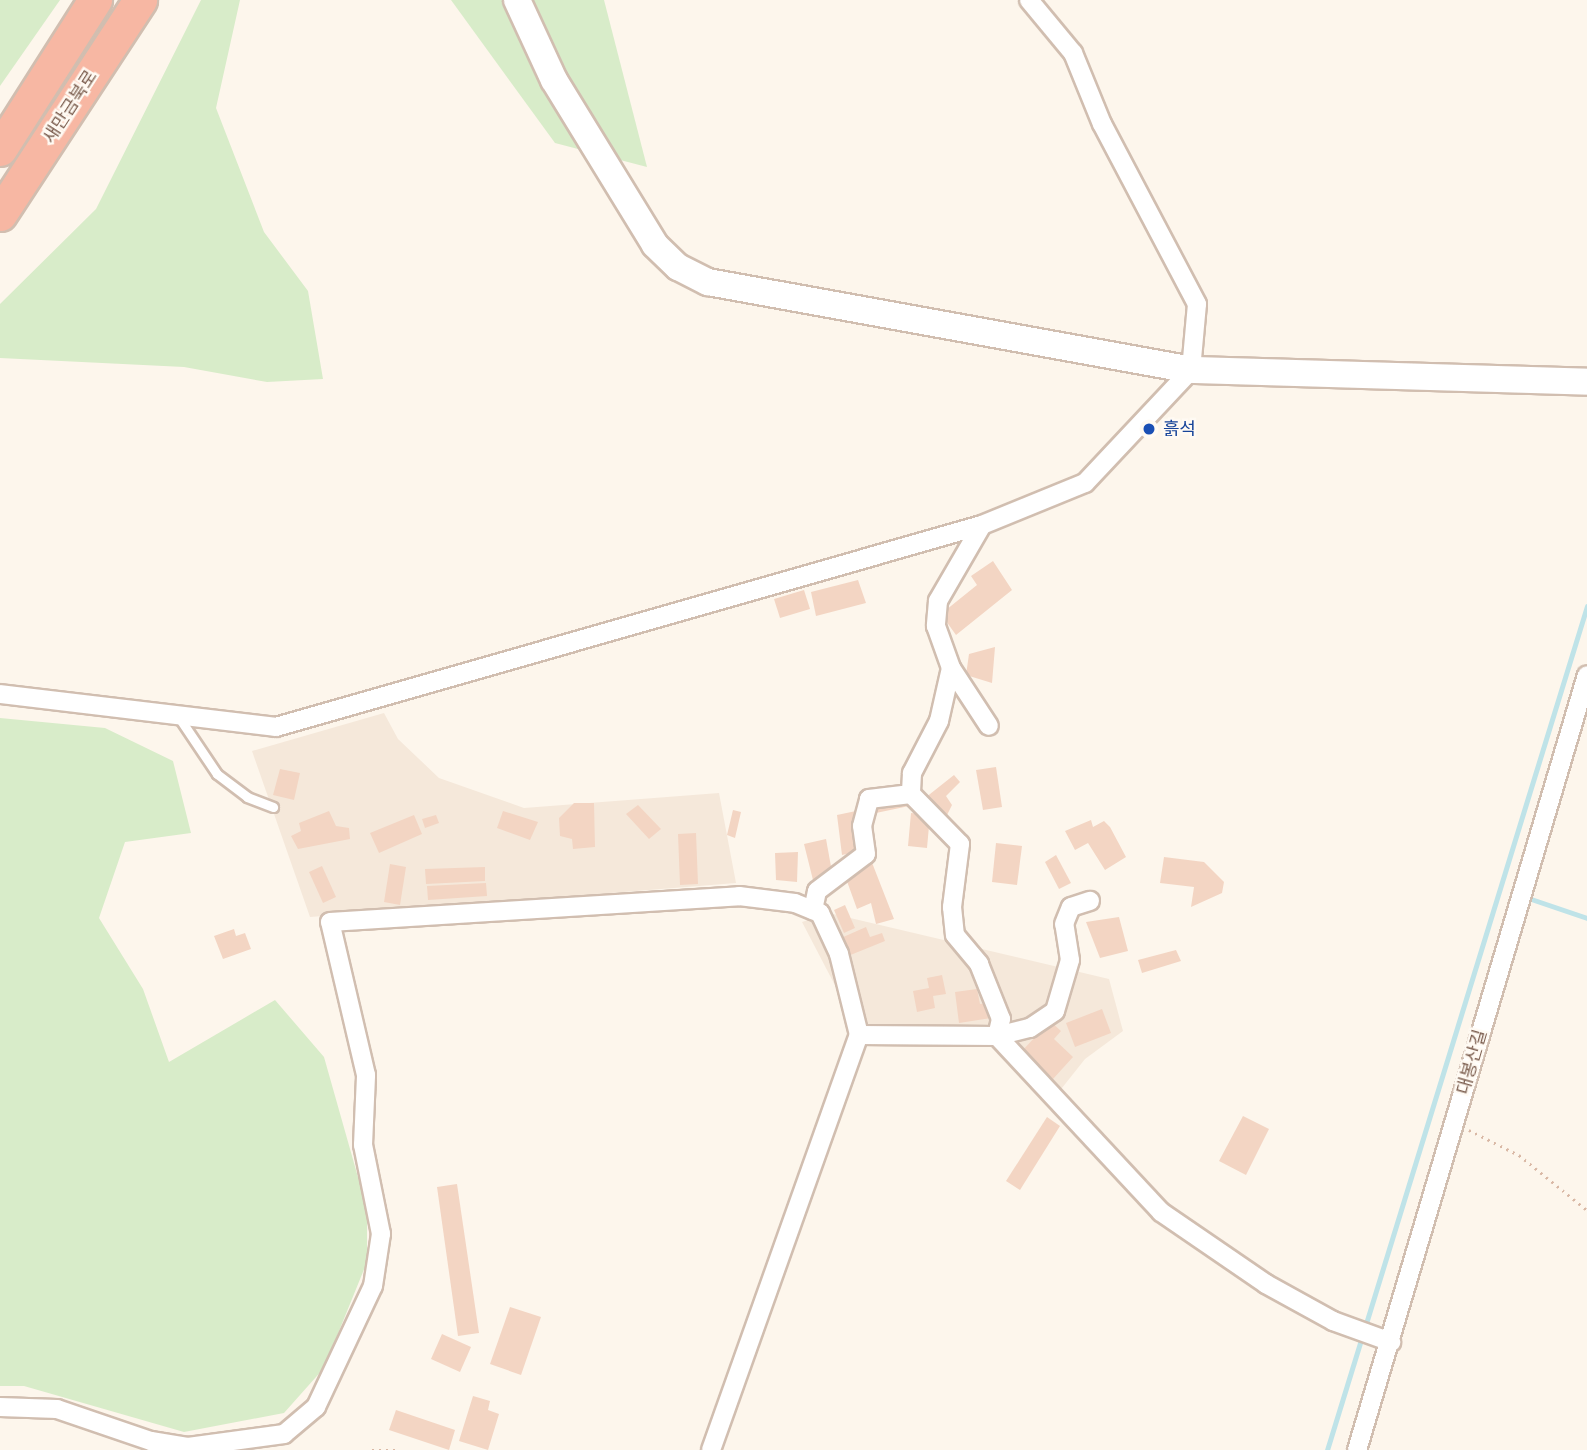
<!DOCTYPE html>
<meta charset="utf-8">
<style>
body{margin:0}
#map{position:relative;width:1587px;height:1450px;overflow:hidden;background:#fdf6ec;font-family:"Nunito Sans","Noto Sans KR",sans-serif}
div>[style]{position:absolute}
.residential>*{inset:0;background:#f5e8da}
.green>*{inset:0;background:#d8ecc9}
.stream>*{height:5px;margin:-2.5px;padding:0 2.5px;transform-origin:2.5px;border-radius:2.5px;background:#bfe3e8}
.building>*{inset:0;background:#f3d5c3}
.path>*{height:2.5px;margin-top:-1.25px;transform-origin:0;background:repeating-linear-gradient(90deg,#d9b8a5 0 2px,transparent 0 7px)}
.roads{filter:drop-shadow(2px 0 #d1beb0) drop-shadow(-2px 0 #d1beb0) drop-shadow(0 2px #d1beb0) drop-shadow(0 -2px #d1beb0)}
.lane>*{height:9px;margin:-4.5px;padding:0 4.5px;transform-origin:4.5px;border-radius:4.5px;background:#fff}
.street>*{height:18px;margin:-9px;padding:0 9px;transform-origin:9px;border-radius:9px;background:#fff}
.secondary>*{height:26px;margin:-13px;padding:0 13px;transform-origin:13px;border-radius:13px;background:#fff}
.highway>*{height:33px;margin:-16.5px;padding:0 16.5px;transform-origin:16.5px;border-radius:16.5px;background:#f7b7a3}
.dots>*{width:19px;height:19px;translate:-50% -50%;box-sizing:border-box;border:4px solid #fffaf3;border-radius:50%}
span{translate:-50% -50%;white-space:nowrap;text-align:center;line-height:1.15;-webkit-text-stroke:5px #fffaf3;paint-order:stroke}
.street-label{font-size:18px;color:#7a5c4d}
.transit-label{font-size:18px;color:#164399}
.left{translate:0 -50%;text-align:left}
</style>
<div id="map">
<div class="residential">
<i style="clip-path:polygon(384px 713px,398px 739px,439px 778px,524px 808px,719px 793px,736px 883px,310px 917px,252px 751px)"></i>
<i style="clip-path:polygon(829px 913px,1109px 979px,1123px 1031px,1085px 1059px,1058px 1093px,990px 1044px,864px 1041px,802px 922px)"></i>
</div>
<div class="green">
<i style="clip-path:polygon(0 0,60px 0,0 86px)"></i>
<i style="clip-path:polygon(201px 0,240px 0,216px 108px,264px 232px,308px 291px,323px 379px,267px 382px,184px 367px,0 358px,0 304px,96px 209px)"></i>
<i style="clip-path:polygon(451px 0,604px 0,647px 167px,555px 143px)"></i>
<i style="clip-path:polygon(0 718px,105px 728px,173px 761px,191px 833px,125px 842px,99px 918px,143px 989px,169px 1062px,275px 1000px,324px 1057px,367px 1209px,367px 1262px,324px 1368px,284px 1413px,184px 1432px,24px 1386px,0 1386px)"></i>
</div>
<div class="stream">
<i style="left:1531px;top:899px;width:59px;rotate:18.7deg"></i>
<i style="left:1327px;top:1450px;width:883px;rotate:-72.88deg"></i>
</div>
<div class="building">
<i style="clip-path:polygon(993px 561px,1012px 590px,956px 635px,941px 614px,977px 585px,971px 576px)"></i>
<i style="clip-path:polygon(858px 580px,866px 603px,816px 616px,811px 592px)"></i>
<i style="clip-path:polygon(804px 590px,810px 609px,780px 618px,774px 599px)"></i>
<i style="clip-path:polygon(995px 647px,992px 683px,966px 675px,969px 654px)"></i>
<i style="clip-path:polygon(996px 767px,1002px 807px,983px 810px,976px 770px)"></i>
<i style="clip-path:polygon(280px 769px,300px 773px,294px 800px,273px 795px)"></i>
<i style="clip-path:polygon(954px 775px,960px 782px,946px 796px,952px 805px,947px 815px,925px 798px)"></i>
<i style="clip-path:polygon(908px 798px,909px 806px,876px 813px,874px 805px)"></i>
<i style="clip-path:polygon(574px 803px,594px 803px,595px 847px,573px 849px,572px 839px,560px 836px,559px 818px)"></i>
<i style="clip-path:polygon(638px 805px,661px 829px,649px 839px,626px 814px)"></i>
<i style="clip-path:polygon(733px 810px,741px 812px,735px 838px,727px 835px)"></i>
<i style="clip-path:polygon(329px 811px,336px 826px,349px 828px,350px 839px,298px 849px,291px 836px,301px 831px,299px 823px)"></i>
<i style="clip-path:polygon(503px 811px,538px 822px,530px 840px,497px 828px)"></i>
<i style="clip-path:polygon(856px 811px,860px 851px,842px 855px,837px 815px)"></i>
<i style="clip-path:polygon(911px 813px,930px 815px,927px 848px,908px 846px)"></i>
<i style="clip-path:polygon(414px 815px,422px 834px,379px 853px,370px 833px)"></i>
<i style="clip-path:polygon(436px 815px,439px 823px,425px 828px,422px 819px)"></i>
<i style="clip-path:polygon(1091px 820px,1093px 827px,1104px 821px,1110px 827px,1126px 857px,1105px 870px,1088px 843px,1075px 850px,1065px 831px)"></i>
<i style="clip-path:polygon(696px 833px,698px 884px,680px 885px,678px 834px)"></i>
<i style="clip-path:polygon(826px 839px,832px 872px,813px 880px,804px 844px)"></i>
<i style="clip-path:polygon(996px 843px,1022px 846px,1017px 885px,992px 882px)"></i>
<i style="clip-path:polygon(798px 852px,797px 882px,776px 880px,775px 853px)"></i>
<i style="clip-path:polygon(869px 855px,894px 919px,876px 924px,871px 903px,857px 909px,844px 873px)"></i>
<i style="clip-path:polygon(1056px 855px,1071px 883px,1059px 889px,1045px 862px)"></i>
<i style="clip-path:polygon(1164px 857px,1204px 862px,1224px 882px,1222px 893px,1191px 907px,1194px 887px,1160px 883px)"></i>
<i style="clip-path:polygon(390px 864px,406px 867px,400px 905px,384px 902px)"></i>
<i style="clip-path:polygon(322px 866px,336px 897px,323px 903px,309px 872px)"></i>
<i style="clip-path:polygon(485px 867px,485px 881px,426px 884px,425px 869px)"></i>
<i style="clip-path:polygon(486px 883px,487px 896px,428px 900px,427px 886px)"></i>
<i style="clip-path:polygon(845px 905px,855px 928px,844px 933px,834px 910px)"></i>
<i style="clip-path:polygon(1119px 917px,1128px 951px,1100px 958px,1086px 922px)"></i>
<i style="clip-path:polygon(866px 927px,870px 937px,882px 933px,885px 941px,848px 956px,841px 938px)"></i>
<i style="clip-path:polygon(234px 929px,236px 936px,245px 933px,251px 949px,223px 959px,214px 936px)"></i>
<i style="clip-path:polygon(1176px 950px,1181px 961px,1142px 973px,1138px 960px)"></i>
<i style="clip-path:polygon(942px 975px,946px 994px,933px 996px,935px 1008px,917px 1012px,913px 991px,929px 988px,927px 978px)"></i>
<i style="clip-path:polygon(977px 989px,980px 1004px,989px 1003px,991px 1018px,959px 1023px,955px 992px)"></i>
<i style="clip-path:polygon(1102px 1009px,1111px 1033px,1075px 1047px,1066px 1023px)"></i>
<i style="clip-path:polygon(1050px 1021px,1061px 1031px,1054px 1039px,1073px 1057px,1053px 1079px,1022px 1051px)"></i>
<i style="clip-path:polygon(1243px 1116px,1269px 1129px,1246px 1175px,1219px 1161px)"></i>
<i style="clip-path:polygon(1047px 1117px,1060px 1126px,1020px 1190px,1006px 1181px)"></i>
<i style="clip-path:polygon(457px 1184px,479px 1333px,458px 1336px,437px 1187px)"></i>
<i style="clip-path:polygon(510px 1307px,541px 1317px,521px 1375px,490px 1364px)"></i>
<i style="clip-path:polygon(442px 1334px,471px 1347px,460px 1372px,431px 1359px)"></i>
<i style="clip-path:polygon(473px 1396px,490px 1401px,488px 1410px,499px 1414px,488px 1450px,459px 1441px)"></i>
<i style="clip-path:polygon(396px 1410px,455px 1430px,449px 1450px,389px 1430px)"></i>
</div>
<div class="path">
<i style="left:1469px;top:1130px;width:56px;rotate:26.6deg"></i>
<i style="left:1519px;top:1155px;width:87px;rotate:39deg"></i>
<i style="left:372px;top:1450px;width:27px"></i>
</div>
<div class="roads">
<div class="lane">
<i style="left:180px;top:719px;width:66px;rotate:56.1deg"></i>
<i style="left:217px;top:774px;width:38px;rotate:37deg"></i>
<i style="left:247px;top:797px;width:28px;rotate:21deg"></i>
</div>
<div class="street">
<i style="left:982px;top:525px;width:88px;rotate:120.1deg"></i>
<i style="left:938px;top:601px;width:25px;rotate:95deg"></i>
<i style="left:936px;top:626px;width:45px;rotate:70.3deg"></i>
<i style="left:951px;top:668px;width:69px;rotate:56.8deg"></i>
<i style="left:951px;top:668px;width:54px;rotate:102.8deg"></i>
<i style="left:939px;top:721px;width:59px;rotate:117.4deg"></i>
<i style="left:912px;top:773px;width:21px;rotate:93deg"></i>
<i style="left:911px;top:794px;width:70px;rotate:45.6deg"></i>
<i style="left:960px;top:844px;width:64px;rotate:97.2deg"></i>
<i style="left:952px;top:907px;width:28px;rotate:84deg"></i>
<i style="left:955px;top:935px;width:38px;rotate:50deg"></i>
<i style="left:979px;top:964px;width:59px;rotate:68.2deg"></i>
<i style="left:1001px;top:1019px;width:17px;rotate:103deg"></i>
<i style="left:997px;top:1036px;width:241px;rotate:47deg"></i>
<i style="left:1161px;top:1212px;width:127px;rotate:34.4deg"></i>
<i style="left:1266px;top:1284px;width:77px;rotate:28.9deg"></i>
<i style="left:1333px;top:1321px;width:62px;rotate:19.9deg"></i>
<i style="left:0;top:694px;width:278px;rotate:6.8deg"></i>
<i style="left:276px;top:727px;width:734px;rotate:-15.97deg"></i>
<i style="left:982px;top:525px;width:111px;rotate:-22.2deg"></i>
<i style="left:1085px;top:483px;width:155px;rotate:-46.8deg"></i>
<i style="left:1191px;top:370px;width:66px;rotate:-84.8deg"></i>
<i style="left:1197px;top:304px;width:204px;rotate:-117.8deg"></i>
<i style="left:1102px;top:124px;width:77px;rotate:-112.2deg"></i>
<i style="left:1073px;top:53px;width:69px;rotate:-129.7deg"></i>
<i style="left:813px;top:910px;width:19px;rotate:-78deg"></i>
<i style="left:817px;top:891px;width:61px;rotate:-37.1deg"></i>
<i style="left:866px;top:854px;width:28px;rotate:-98deg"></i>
<i style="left:862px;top:826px;width:28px;rotate:-75deg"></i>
<i style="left:869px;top:799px;width:42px;rotate:-6.8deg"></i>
<i style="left:0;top:1407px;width:57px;rotate:2deg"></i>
<i style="left:57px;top:1409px;width:99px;rotate:18.8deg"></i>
<i style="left:151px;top:1441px;width:37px;rotate:9deg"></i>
<i style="left:188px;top:1447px;width:97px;rotate:-7.7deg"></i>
<i style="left:284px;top:1434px;width:42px;rotate:-40.2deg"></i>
<i style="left:316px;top:1407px;width:134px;rotate:-64.8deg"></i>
<i style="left:373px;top:1286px;width:53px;rotate:-81.3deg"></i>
<i style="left:381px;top:1234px;width:91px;rotate:-101.4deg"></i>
<i style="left:363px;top:1145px;width:70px;rotate:-87.5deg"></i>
<i style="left:366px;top:1075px;width:157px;rotate:-103.2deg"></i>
<i style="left:330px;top:922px;width:410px;rotate:-3.6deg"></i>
<i style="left:739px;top:896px;width:56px;rotate:7.1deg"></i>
<i style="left:795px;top:903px;width:27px;rotate:22deg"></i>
<i style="left:820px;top:913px;width:45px;rotate:65.1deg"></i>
<i style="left:839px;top:954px;width:83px;rotate:76.1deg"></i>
<i style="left:859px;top:1035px;width:138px;rotate:0.4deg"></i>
<i style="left:997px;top:1036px;width:34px;rotate:-14deg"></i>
<i style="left:1030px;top:1028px;width:30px;rotate:-34deg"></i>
<i style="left:1055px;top:1011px;width:53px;rotate:-73.6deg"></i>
<i style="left:1070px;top:960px;width:36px;rotate:-99deg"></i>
<i style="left:1064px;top:924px;width:18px;rotate:-68deg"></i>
<i style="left:1071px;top:907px;width:20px;rotate:-18deg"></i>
<i style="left:711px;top:1450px;width:441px;rotate:-70.4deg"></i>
<i style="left:1357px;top:1450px;width:808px;rotate:-73.47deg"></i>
</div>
<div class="secondary">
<i style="left:517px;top:0;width:88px;rotate:65.2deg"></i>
<i style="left:554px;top:80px;width:193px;rotate:58.5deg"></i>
<i style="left:655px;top:245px;width:32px;rotate:44deg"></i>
<i style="left:678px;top:267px;width:34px;rotate:27deg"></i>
<i style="left:708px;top:282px;width:491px;rotate:10.3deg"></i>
<i style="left:1191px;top:370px;width:396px;rotate:1.7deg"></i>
</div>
<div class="highway">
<i style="left:0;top:149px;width:177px;rotate:-57.5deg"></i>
<i style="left:0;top:214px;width:256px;rotate:-56.8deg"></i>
</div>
</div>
<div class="dots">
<i style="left:1149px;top:429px;background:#1a4fb4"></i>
</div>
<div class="street-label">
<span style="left:70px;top:107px;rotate:-57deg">새만금북로</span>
<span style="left:1472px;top:1062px;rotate:-74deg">대봉산길</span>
</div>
<div class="transit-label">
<span class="left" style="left:1163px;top:429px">흙석</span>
</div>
</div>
